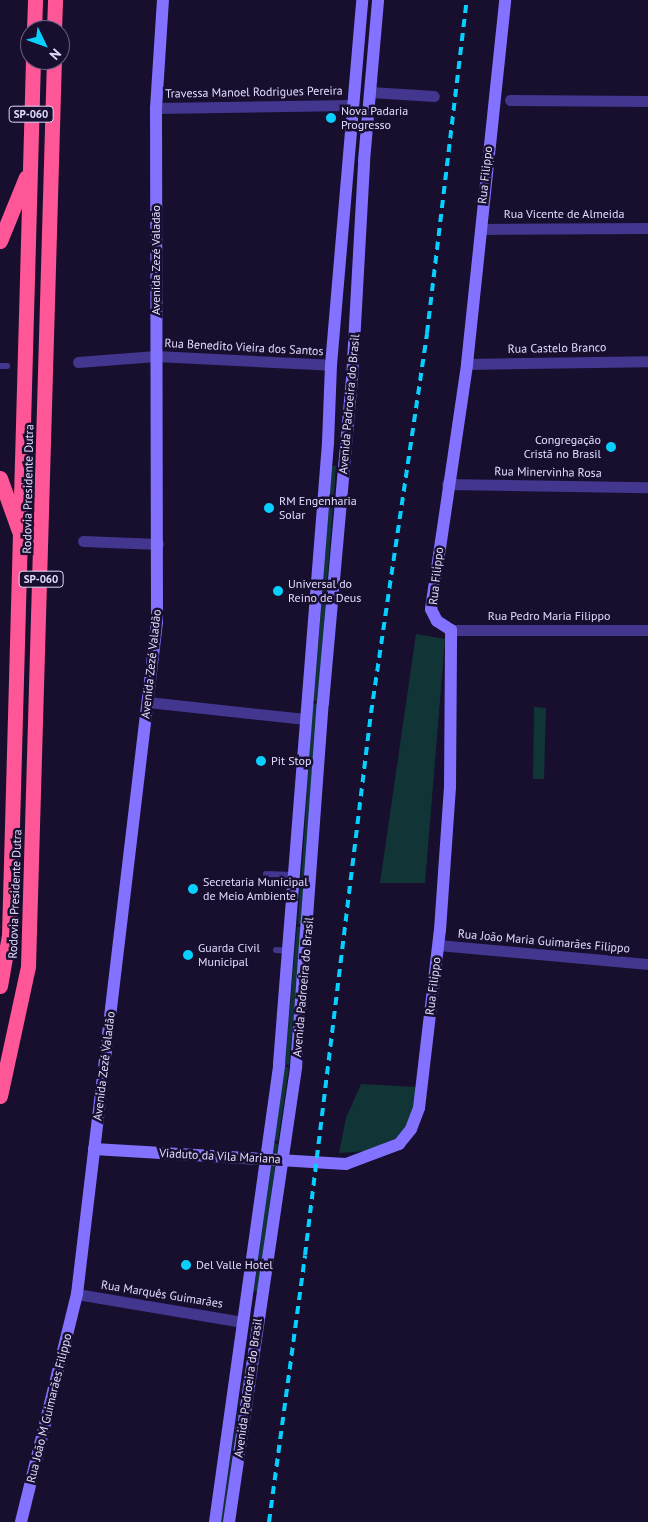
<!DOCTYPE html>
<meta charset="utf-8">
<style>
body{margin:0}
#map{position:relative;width:648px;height:1522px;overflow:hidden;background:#170f2d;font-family:"PT Sans",sans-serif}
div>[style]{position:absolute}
.green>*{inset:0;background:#113537}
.lane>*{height:5.5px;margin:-2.75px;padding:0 2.75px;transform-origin:2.75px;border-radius:2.75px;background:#42368f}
.street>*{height:11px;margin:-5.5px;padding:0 5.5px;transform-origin:5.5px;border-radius:5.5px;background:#42368f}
.secondary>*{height:12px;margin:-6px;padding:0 6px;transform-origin:6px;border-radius:6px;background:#8272ff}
.highway>*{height:15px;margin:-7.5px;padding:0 7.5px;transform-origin:7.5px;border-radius:7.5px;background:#ff5697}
.rail>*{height:4px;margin-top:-2px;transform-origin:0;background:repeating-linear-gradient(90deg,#07cfff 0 8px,transparent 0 14px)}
.dots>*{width:14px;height:14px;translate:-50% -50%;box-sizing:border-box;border:2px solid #170f2d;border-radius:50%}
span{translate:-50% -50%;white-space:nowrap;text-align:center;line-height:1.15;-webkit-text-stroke:5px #170f2d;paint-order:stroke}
.shield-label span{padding:1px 4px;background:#170f2d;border:1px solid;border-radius:4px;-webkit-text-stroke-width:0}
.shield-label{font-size:11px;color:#e2dbff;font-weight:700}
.street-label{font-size:12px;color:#e2dbff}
.poi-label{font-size:12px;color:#e2dbff}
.left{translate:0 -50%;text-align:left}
.right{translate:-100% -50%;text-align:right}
.north{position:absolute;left:20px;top:20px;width:50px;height:50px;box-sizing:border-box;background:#170f2d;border:1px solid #686181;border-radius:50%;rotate:132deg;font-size:14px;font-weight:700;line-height:20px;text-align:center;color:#e2dbff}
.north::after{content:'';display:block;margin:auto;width:18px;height:22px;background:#07cfff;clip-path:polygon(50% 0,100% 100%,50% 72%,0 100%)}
</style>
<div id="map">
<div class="green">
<i style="clip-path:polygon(332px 466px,336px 466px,318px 701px,314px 701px)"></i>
<i style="clip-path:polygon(416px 634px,445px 639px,425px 883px,380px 883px)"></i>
<i style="clip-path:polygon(313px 704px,318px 704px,305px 883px,301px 883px)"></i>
<i style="clip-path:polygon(534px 707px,546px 708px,544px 779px,533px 779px)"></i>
<i style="clip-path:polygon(300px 886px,304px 886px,301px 924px,298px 924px)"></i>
<i style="clip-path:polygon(297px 927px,301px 927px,289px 1065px,285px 1064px)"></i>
<i style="clip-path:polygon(285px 1067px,289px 1067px,278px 1141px,274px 1140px)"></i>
<i style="clip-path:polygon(361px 1084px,417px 1087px,418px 1095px,407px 1128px,381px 1150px,339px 1153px,346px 1118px)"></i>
<i style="clip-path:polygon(274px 1143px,278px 1144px,258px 1292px,254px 1291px)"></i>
<i style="clip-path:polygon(247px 1349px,223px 1522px,221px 1522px)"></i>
</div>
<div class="lane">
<i style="left:0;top:366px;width:7px"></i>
<i style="left:266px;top:874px;width:29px;rotate:2deg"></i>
<i style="left:276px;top:950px;width:13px;rotate:4deg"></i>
</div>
<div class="street">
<i style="left:370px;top:92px;width:64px;rotate:3.6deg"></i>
<i style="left:510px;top:100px;width:138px;rotate:0.4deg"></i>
<i style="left:156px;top:108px;width:197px;rotate:-0.9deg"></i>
<i style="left:480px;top:229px;width:168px;rotate:-0.3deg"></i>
<i style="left:78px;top:362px;width:78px;rotate:-4.4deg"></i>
<i style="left:156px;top:356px;width:175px;rotate:2.9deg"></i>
<i style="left:467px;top:364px;width:181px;rotate:-0.9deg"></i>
<i style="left:447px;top:484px;width:201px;rotate:0.9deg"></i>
<i style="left:83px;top:541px;width:75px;rotate:2.3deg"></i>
<i style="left:451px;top:630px;width:197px"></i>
<i style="left:148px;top:702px;width:158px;rotate:6.2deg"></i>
<i style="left:438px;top:945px;width:211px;rotate:5.2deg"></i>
<i style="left:77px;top:1294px;width:168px;rotate:9.6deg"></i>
</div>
<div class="secondary">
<i style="left:94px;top:1149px;width:252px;rotate:3.4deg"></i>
<i style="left:346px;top:1164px;width:57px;rotate:-20.7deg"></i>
<i style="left:399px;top:1144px;width:19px;rotate:-51deg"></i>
<i style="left:411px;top:1129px;width:22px;rotate:-69deg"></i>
<i style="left:419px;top:1108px;width:179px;rotate:-83.3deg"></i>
<i style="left:440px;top:930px;width:142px;rotate:-86deg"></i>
<i style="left:450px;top:788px;width:158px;rotate:-89.6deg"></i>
<i style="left:451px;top:630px;width:17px;rotate:-147deg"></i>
<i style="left:437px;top:621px;width:13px;rotate:-117deg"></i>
<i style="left:431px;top:609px;width:248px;rotate:-81.6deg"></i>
<i style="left:467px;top:364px;width:366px;rotate:-84deg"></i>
<i style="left:21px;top:1522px;width:235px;rotate:-76.2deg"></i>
<i style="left:77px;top:1294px;width:677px;rotate:-83.21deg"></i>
<i style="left:157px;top:622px;width:514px;rotate:-90.11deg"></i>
<i style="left:156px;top:108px;width:108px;rotate:-86.3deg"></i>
<i style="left:215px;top:1522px;width:462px;rotate:-82deg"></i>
<i style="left:279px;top:1064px;width:623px;rotate:-85.49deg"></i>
<i style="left:328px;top:443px;width:78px;rotate:-87.8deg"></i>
<i style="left:331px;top:365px;width:366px;rotate:-85.1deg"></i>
<i style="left:229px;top:1522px;width:460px;rotate:-81.6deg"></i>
<i style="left:296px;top:1067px;width:365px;rotate:-85.8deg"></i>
<i style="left:323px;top:703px;width:325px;rotate:-84.9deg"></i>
<i style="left:352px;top:379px;width:218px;rotate:-86.8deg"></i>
<i style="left:364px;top:161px;width:162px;rotate:-85deg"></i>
</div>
<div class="highway">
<i style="left:34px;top:30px;width:30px;rotate:-88deg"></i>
<i style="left:54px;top:30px;width:30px;rotate:-88deg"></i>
<i style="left:0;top:241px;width:69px;rotate:-67.9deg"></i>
<i style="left:0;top:478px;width:56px;rotate:70.3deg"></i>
<i style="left:0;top:986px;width:52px;rotate:-80deg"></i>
<i style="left:9px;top:935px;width:875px;rotate:-88.43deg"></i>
<i style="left:0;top:1096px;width:133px;rotate:-77.8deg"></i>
<i style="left:28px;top:966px;width:906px;rotate:-88.36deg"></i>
</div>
<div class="rail">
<i style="left:269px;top:1522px;width:269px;rotate:-82.3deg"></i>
<i style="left:305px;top:1255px;width:546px;rotate:-83.06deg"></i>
<i style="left:371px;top:713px;width:384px;rotate:-81.6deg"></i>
<i style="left:427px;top:333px;width:335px;rotate:-83.2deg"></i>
</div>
<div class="dots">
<i style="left:331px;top:118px;background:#07cfff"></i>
<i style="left:611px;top:447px;background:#07cfff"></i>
<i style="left:269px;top:508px;background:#07cfff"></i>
<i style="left:278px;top:591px;background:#07cfff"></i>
<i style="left:261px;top:761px;background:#07cfff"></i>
<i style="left:193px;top:889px;background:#07cfff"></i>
<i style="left:188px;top:955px;background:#07cfff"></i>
<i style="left:186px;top:1265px;background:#07cfff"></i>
</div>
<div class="shield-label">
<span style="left:31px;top:114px">SP-060</span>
<span style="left:41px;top:579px">SP-060</span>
</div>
<div class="street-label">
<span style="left:254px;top:92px;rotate:-1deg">Travessa Manoel Rodrigues Pereira</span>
<span style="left:485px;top:175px;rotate:-84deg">Rua Filippo</span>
<span style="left:564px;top:214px">Rua Vicente de Almeida</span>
<span style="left:156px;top:260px;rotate:-90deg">Avenida Zezé Valadão</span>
<span style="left:244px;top:347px;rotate:3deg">Rua Benedito Vieira dos Santos</span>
<span style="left:557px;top:348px;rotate:-1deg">Rua Castelo Branco</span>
<span style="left:349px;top:404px;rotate:-85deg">Avenida Padroeira do Brasil</span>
<span style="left:548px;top:472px;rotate:1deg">Rua Minervinha Rosa</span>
<span style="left:28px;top:489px;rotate:-89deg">Rodovia Presidente Dutra</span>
<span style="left:436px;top:576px;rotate:-84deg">Rua Filippo</span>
<span style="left:549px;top:616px">Rua Pedro Maria Filippo</span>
<span style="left:151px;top:664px;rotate:-84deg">Avenida Zezé Valadão</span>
<span style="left:15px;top:894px;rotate:-88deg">Rodovia Presidente Dutra</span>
<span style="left:544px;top:941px;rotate:5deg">Rua João Maria Guimarães Filippo</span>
<span style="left:433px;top:986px;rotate:-83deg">Rua Filippo</span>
<span style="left:303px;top:987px;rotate:-85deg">Avenida Padroeira do Brasil</span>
<span style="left:104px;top:1066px;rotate:-83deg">Avenida Zezé Valadão</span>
<span style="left:220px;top:1156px;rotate:3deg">Viaduto da Vila Mariana</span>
<span style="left:162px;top:1294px;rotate:9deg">Rua Marquês Guimarães</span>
<span style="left:248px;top:1388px;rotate:-82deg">Avenida Padroeira do Brasil</span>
<span style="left:49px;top:1408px;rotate:-76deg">Rua João M Guimarães Filippo</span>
</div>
<div class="poi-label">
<span class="left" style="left:341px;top:118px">Nova Padaria<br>Progresso</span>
<span class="right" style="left:601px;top:447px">Congregação<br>Cristã no Brasil</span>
<span class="left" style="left:279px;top:508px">RM Engenharia<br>Solar</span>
<span class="left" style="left:288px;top:591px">Universal do<br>Reino de Deus</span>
<span class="left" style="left:271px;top:761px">Pit Stop</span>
<span class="left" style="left:203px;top:889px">Secretaria Municipal<br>de Meio Ambiente</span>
<span class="left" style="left:198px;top:955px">Guarda Civil<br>Municipal</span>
<span class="left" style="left:196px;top:1265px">Del Valle Hotel</span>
</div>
<div class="north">N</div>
</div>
